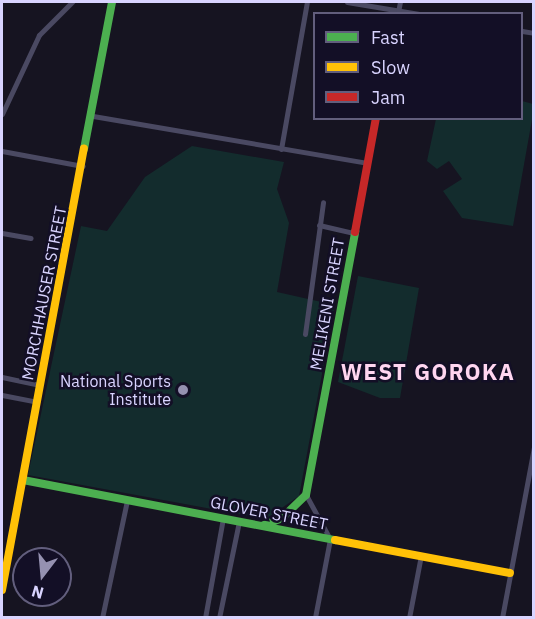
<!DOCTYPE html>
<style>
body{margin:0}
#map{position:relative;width:535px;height:619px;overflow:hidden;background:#161421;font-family:"IBM Plex Sans",sans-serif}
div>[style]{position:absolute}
.green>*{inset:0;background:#132c2d}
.street>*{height:5px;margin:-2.5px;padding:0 2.5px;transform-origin:2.5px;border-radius:2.5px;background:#4a4962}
.fast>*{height:8px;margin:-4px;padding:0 4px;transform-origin:4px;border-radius:4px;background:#4caf50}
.slow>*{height:8px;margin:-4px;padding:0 4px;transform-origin:4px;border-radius:4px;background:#ffc107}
.jam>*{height:8px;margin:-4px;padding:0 4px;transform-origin:4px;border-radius:4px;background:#c62828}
.dots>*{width:16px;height:16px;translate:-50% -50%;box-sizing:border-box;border:3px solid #130f26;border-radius:50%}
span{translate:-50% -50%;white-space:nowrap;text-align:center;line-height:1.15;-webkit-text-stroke:5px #130f26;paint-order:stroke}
.street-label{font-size:16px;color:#d9d4ff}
.poi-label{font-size:16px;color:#d9d4ff}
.right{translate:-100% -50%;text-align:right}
.district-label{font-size:22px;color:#ffd6f0;font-weight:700;letter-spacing:1.5px}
.frame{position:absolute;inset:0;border:3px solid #d9d4ff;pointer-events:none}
.legend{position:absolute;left:313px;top:12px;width:210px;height:108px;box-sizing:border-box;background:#130f26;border:2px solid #625e7d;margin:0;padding:8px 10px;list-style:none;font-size:18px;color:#d9d4ff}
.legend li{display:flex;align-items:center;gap:12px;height:30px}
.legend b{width:30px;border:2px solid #625e7d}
.north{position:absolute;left:12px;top:547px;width:60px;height:60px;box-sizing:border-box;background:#130f26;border:2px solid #625e7d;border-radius:50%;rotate:196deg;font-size:16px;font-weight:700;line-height:24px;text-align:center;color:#d9d4ff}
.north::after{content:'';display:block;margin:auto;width:21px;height:27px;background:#9591b1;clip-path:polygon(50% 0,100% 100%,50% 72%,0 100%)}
</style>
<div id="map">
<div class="green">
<i style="clip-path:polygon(522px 101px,533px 104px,533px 114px,513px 226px,462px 218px,443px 191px,462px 179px,449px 161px,437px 169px,427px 161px,436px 119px,522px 118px)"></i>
<i style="clip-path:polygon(192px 146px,284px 162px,277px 189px,289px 223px,277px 292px,335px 305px,299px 496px,266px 519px,28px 475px,81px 226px,107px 231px,145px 177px)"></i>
<i style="clip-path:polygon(358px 276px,419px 288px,400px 398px,380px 398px,338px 382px)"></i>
</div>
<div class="street">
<i style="left:347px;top:2px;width:73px;rotate:9.5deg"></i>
<i style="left:398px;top:12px;width:10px;rotate:-79deg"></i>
<i style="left:522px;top:31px;width:12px;rotate:9deg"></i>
<i style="left:2px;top:114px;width:87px;rotate:-64.9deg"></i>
<i style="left:39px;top:35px;width:47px;rotate:-45deg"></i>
<i style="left:93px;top:116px;width:278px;rotate:9.7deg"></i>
<i style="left:281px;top:149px;width:149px;rotate:-80deg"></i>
<i style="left:2px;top:151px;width:82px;rotate:10.5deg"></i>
<i style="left:319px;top:225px;width:36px;rotate:13deg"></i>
<i style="left:2px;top:233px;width:29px;rotate:10deg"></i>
<i style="left:305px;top:334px;width:133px;rotate:-82.2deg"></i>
<i style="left:2px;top:377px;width:39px;rotate:12deg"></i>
<i style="left:2px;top:395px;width:36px;rotate:11deg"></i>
<i style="left:306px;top:495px;width:50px;rotate:61.4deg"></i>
<i style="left:330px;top:539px;width:80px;rotate:100.8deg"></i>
<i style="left:102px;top:618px;width:121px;rotate:-78deg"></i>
<i style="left:205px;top:618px;width:102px;rotate:-79.8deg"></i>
<i style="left:219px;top:618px;width:99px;rotate:-78.3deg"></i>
<i style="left:409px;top:618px;width:64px;rotate:-79.2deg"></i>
<i style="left:502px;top:618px;width:174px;rotate:-79.4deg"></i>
</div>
<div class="fast">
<i style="left:84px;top:149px;width:150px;rotate:-79.2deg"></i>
<i style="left:23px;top:480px;width:318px;rotate:10.9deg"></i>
<i style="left:264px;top:525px;width:19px;rotate:-21deg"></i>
<i style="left:282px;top:518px;width:33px;rotate:-44deg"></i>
<i style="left:306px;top:495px;width:268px;rotate:-79.4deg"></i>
</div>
<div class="slow">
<i style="left:335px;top:540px;width:178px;rotate:10.7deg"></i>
<i style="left:2px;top:590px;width:449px;rotate:-79.5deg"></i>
</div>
<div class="jam">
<i style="left:355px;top:232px;width:116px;rotate:-79.6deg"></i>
</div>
<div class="dots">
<i style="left:183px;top:390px;background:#9591b1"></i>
</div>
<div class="street-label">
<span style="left:44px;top:293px;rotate:-79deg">MORCHHAUSER STREET</span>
<span style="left:327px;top:304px;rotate:-80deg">MELIKENI STREET</span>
<span style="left:269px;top:513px;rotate:11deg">GLOVER STREET</span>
</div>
<div class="poi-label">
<span class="right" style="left:171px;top:390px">National Sports<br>Institute</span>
</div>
<div class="district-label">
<span style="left:428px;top:372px">WEST GOROKA</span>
</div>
<div class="frame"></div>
<ul class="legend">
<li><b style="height:8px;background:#4caf50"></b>Fast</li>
<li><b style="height:8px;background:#ffc107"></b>Slow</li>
<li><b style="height:8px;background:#c62828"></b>Jam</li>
</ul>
<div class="north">N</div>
</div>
